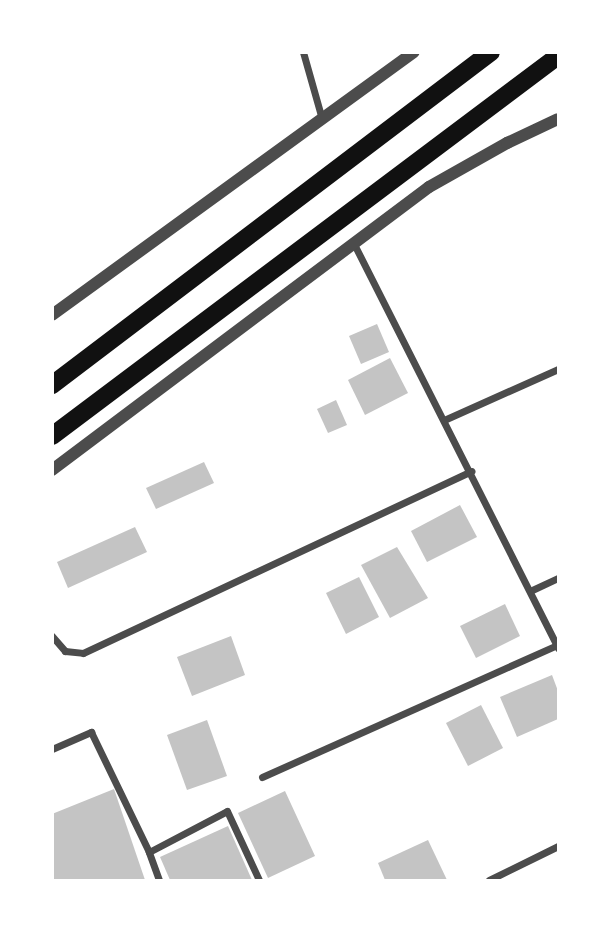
<!DOCTYPE html>
<style>
body{margin:0}
#map{position:relative;width:611px;height:933px;overflow:hidden;background:#fff;font-family:"Roboto Condensed",sans-serif}
div>[style]{position:absolute}
.building>*{inset:0;background:#c4c4c4}
.minor>*{height:7px;margin:-3.5px;padding:0 3.5px;transform-origin:3.5px;border-radius:3.5px;background:#4c4c4c}
.tertiary>*{height:12px;margin:-6px;padding:0 6px;transform-origin:6px;border-radius:6px;background:#4c4c4c}
.primary>*{height:18px;margin:-9px;padding:0 9px;transform-origin:9px;border-radius:9px;background:#111}
span{translate:-50% -50%;white-space:nowrap;text-align:center;line-height:1.15;-webkit-text-stroke:5px #fff;paint-order:stroke}
.frame{position:absolute;inset:0;border:54px solid #fff;pointer-events:none}
</style>
<div id="map">
<div class="building">
<i style="clip-path:polygon(377px 324px,389px 352px,361px 364px,349px 336px)"></i>
<i style="clip-path:polygon(390px 358px,408px 393px,365px 415px,348px 380px)"></i>
<i style="clip-path:polygon(336px 400px,347px 425px,328px 433px,317px 409px)"></i>
<i style="clip-path:polygon(204px 462px,214px 483px,156px 509px,146px 488px)"></i>
<i style="clip-path:polygon(460px 505px,477px 537px,427px 562px,411px 531px)"></i>
<i style="clip-path:polygon(135px 527px,147px 552px,68px 588px,57px 562px)"></i>
<i style="clip-path:polygon(397px 547px,428px 598px,390px 618px,361px 565px)"></i>
<i style="clip-path:polygon(359px 577px,379px 617px,346px 634px,326px 593px)"></i>
<i style="clip-path:polygon(505px 604px,520px 636px,476px 658px,460px 626px)"></i>
<i style="clip-path:polygon(231px 636px,245px 675px,192px 696px,177px 657px)"></i>
<i style="clip-path:polygon(552px 675px,558px 691px,558px 719px,517px 737px,500px 697px)"></i>
<i style="clip-path:polygon(481px 705px,503px 748px,468px 766px,446px 723px)"></i>
<i style="clip-path:polygon(207px 720px,227px 776px,187px 790px,167px 735px)"></i>
<i style="clip-path:polygon(114px 789px,145px 880px,52px 880px,52px 814px)"></i>
<i style="clip-path:polygon(285px 791px,315px 856px,268px 878px,238px 813px)"></i>
<i style="clip-path:polygon(228px 826px,252px 880px,170px 880px,160px 857px)"></i>
<i style="clip-path:polygon(428px 840px,447px 880px,385px 880px,378px 863px)"></i>
</div>
<div class="minor">
<i style="left:303px;top:52px;width:70px;rotate:74.2deg"></i>
<i style="left:354px;top:244px;width:453px;rotate:63.2deg"></i>
<i style="left:444px;top:420px;width:125px;rotate:-24.1deg"></i>
<i style="left:530px;top:591px;width:31px;rotate:-25deg"></i>
<i style="left:52px;top:636px;width:20px;rotate:49deg"></i>
<i style="left:65px;top:651px;width:18px;rotate:6deg"></i>
<i style="left:83px;top:653px;width:429px;rotate:-25.1deg"></i>
<i style="left:52px;top:749px;width:43px;rotate:-23.6deg"></i>
<i style="left:91px;top:732px;width:133px;rotate:64.2deg"></i>
<i style="left:262px;top:777px;width:323px;rotate:-24.1deg"></i>
<i style="left:159px;top:880px;width:30px;rotate:-110deg"></i>
<i style="left:149px;top:852px;width:88px;rotate:-27.7deg"></i>
<i style="left:227px;top:811px;width:76px;rotate:65.1deg"></i>
<i style="left:489px;top:880px;width:77px;rotate:-26.2deg"></i>
</div>
<div class="tertiary">
<i style="left:52px;top:315px;width:447px;rotate:-36deg"></i>
<i style="left:52px;top:470px;width:471px;rotate:-36.9deg"></i>
<i style="left:429px;top:187px;width:90px;rotate:-29.4deg"></i>
<i style="left:507px;top:143px;width:56px;rotate:-25.2deg"></i>
</div>
<div class="primary">
<i style="left:52px;top:385px;width:551px;rotate:-37.18deg"></i>
<i style="left:52px;top:436px;width:633px;rotate:-36.91deg"></i>
</div>
<div class="frame"></div>
</div>
